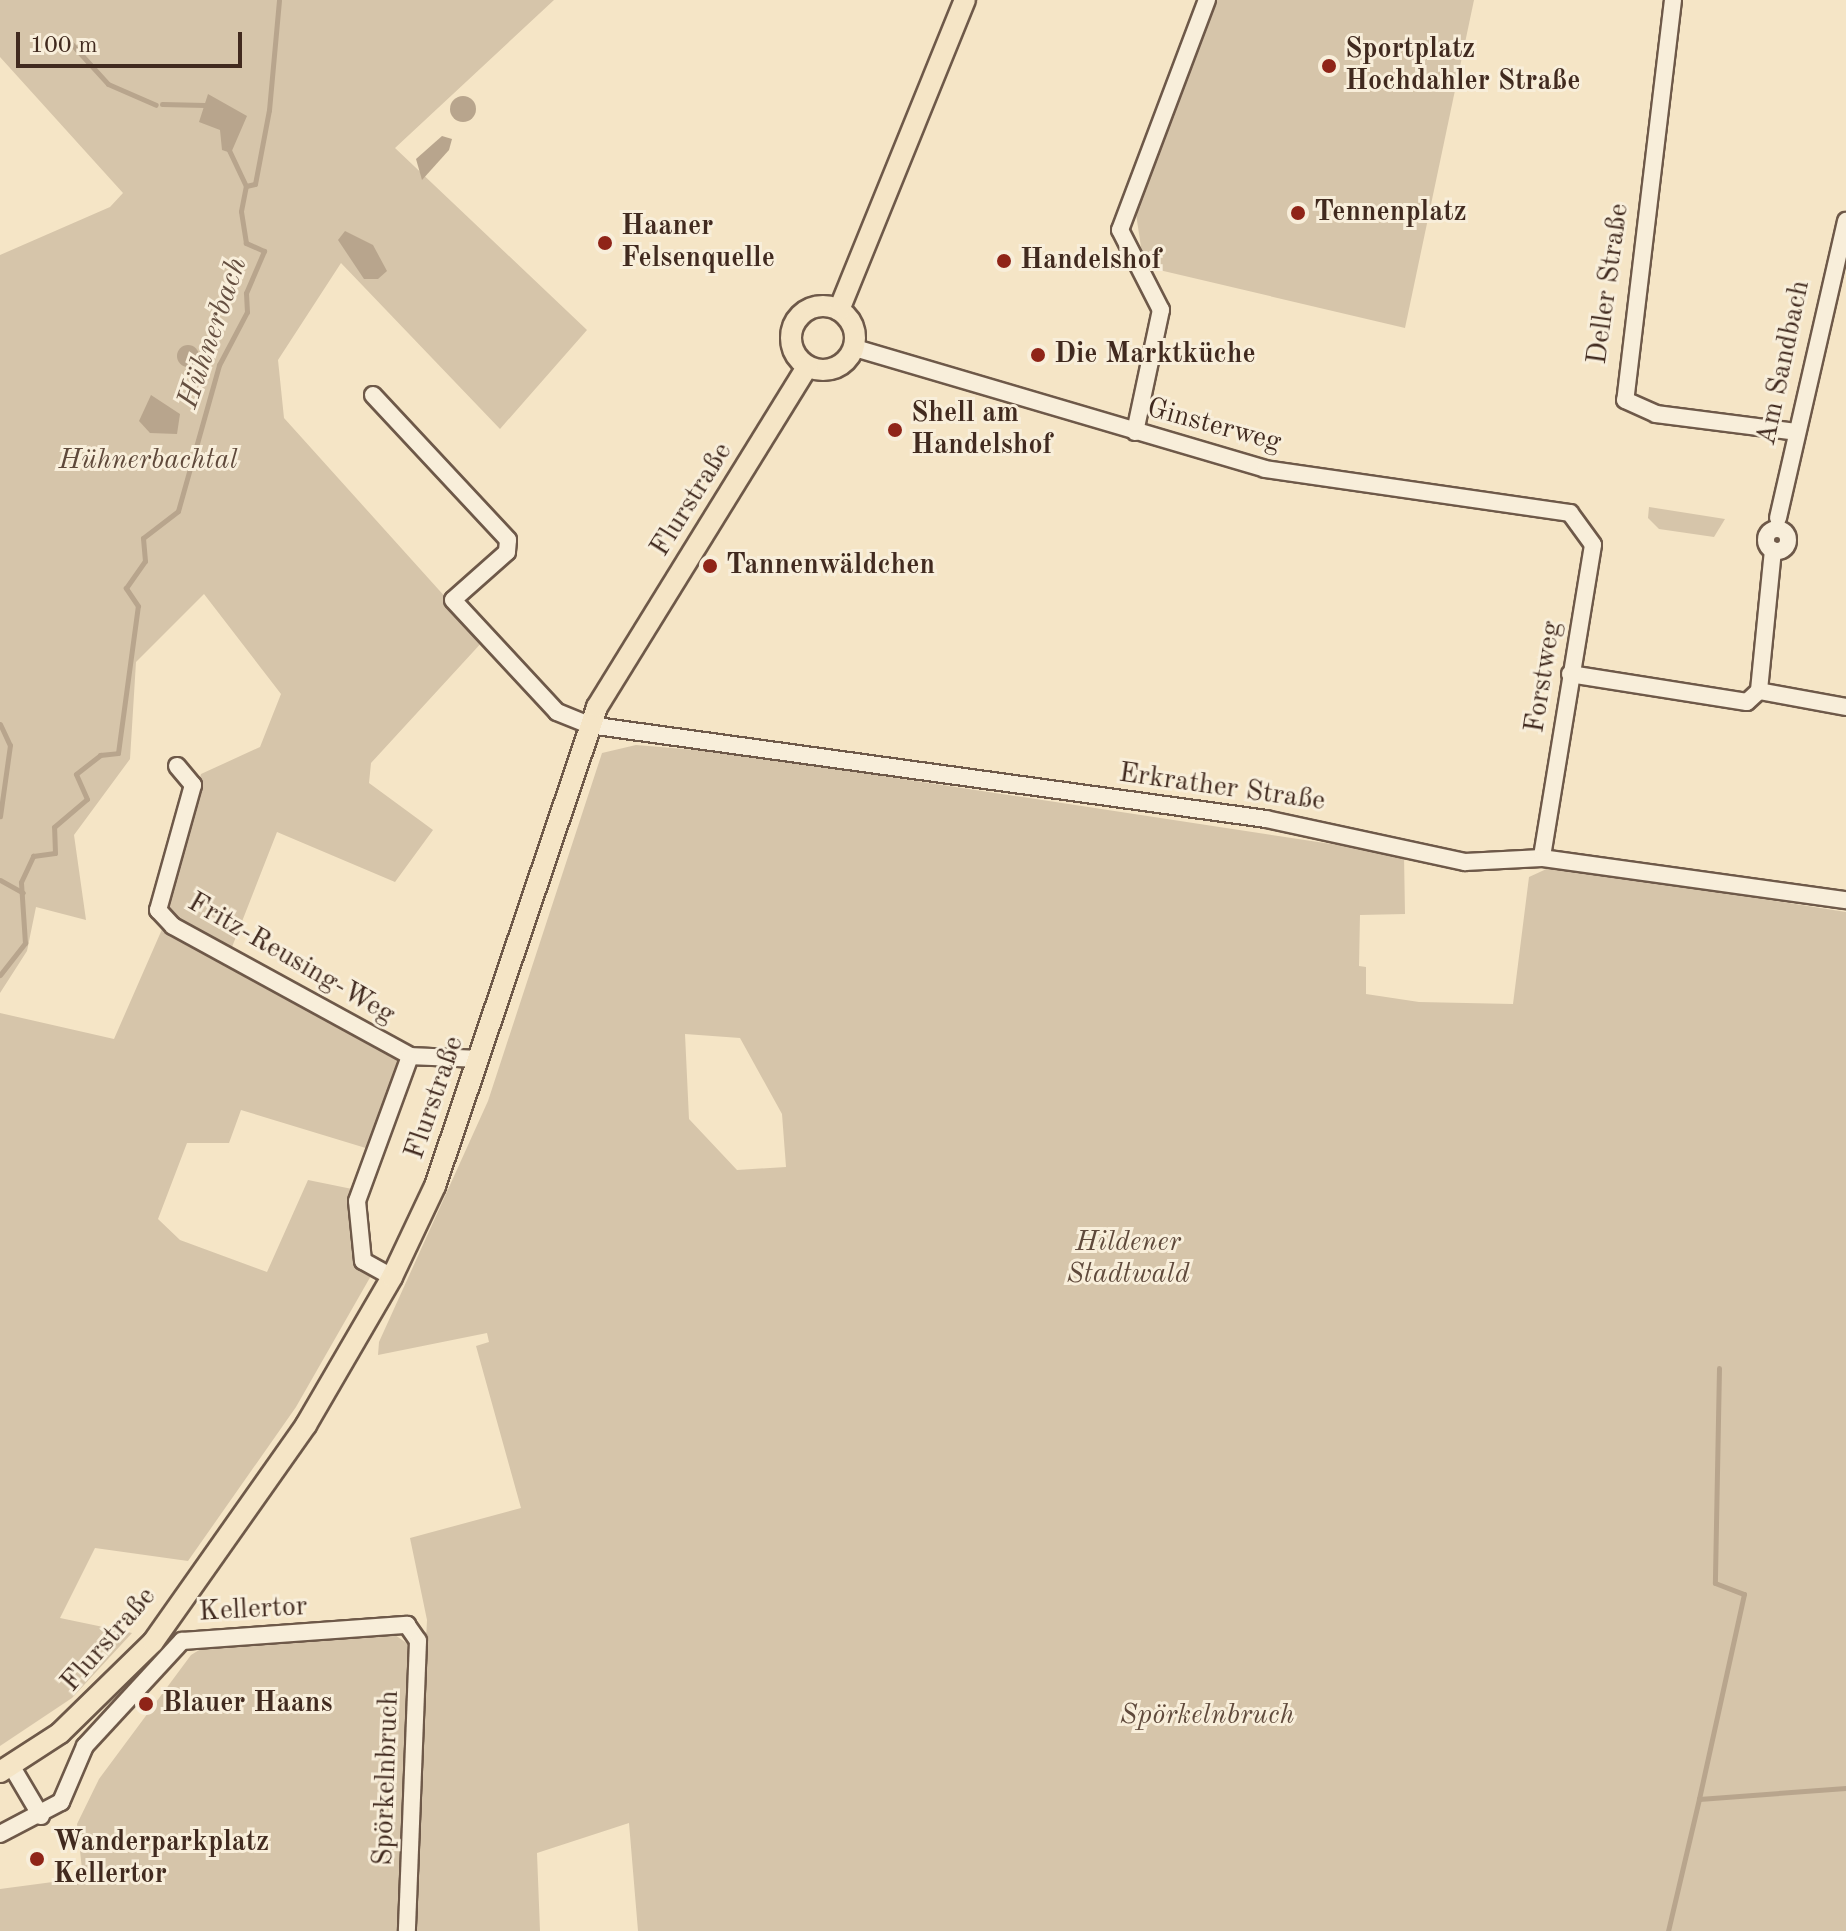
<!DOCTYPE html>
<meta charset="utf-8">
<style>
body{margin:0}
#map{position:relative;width:1846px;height:1931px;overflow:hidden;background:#f5e5c6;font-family:"Old Standard TT",serif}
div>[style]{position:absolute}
.green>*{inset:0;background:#d6c5aa}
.water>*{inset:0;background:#b8a58d}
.round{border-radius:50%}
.stream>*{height:5px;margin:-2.5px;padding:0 2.5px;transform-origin:2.5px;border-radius:2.5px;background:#b8a58d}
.roads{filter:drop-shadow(2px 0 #6e5949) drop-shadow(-2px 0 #6e5949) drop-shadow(0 2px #6e5949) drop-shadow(0 -2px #6e5949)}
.minor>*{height:16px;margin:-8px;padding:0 8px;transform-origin:8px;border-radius:8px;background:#f8eeda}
.minor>.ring{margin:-8px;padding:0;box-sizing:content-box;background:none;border:16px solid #f8eeda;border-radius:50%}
.major>*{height:20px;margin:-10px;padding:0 10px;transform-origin:10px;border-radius:10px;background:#f5e5c6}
.major>.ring{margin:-10px;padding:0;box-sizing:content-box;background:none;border:20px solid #f5e5c6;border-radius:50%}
.dots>*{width:22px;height:22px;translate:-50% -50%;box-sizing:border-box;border:4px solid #f8eeda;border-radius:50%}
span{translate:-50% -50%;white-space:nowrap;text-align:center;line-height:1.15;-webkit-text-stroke:6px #f8eeda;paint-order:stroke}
.poi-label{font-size:28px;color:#412a1f;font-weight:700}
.left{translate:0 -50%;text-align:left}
.street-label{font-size:28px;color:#412a1f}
.park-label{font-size:28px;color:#5f493b;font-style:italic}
.water-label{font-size:30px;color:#654f40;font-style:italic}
.scale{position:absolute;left:16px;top:32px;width:226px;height:36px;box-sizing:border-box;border:4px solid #412a1f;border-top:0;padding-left:10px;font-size:24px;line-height:28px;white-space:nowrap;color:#412a1f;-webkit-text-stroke:6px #f8eeda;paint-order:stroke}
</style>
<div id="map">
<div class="green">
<i style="clip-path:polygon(0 0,554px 0,395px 148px,587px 330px,500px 429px,341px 263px,278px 360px,284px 418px,484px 640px,371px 763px,369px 783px,433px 830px,395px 882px,277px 832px,232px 947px,174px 917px,166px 902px,201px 774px,260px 747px,281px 694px,204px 594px,136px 662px,130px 759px,74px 835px,86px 920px,36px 907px,27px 951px,0 993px,0 255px,110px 207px,123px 193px,0 57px)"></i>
<i style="clip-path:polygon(1215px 0,1474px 0,1405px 328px,1155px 269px,1143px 260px,1136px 214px)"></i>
<i style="clip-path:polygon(1649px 507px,1725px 519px,1714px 537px,1659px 529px,1648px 518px)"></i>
<i style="clip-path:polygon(evenodd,636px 745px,732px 753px,1404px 855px,1405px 914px,1360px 915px,1359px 966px,1366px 967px,1366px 994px,1419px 1002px,1513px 1004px,1529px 877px,1553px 866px,1846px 912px,1846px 1931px,638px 1931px,629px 1823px,537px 1853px,540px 1931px,412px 1931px,427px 1620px,410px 1538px,521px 1508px,476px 1346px,489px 1342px,487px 1333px,378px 1355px,379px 1342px,488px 1101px,602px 753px,636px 745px,685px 1034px,740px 1038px,782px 1114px,786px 1167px,737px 1170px,689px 1119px,685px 1034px)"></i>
<i style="clip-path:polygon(163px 927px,402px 1059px,369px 1149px,241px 1110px,229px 1143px,187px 1143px,158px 1219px,180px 1240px,267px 1272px,308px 1180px,357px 1190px,357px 1243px,380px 1260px,296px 1407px,188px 1561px,95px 1548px,60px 1618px,132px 1633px,72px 1698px,0 1746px,0 1013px,114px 1039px)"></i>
<i style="clip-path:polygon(395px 1635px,408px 1644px,397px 1931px,0 1931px,0 1889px,83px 1878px,77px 1824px,99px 1779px,191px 1655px,204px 1647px)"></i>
</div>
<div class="water">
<i style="clip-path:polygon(208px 94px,247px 116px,231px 153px,222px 150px,220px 130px,199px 122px)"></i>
<i class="round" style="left:450px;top:96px;width:26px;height:26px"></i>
<i style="clip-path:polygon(442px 136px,452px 139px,449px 150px,422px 180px,416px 159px)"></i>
<i style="clip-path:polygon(345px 231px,373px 245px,387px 271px,378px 279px,364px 279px,338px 240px)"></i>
<i class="round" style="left:177px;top:345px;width:22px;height:22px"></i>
<i style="clip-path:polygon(151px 395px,180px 414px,177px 434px,150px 433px,139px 421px)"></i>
</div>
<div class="stream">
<i style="left:68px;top:40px;width:59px;rotate:47.7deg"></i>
<i style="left:108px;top:84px;width:52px;rotate:23.6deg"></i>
<i style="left:162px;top:104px;width:43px;rotate:1.3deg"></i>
<i style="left:228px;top:148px;width:42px;rotate:64.7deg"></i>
<i style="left:0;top:724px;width:23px;rotate:65deg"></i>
<i style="left:10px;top:745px;width:72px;rotate:98deg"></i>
<i style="left:0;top:880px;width:26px;rotate:29deg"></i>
<i style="left:0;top:975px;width:41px;rotate:-52deg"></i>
<i style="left:25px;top:943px;width:61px;rotate:-93.8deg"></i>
<i style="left:21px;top:882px;width:29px;rotate:-65deg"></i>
<i style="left:33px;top:856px;width:22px;rotate:-8deg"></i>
<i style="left:55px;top:853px;width:26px;rotate:-92deg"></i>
<i style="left:54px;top:827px;width:43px;rotate:-40.3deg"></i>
<i style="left:87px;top:799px;width:27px;rotate:-114deg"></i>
<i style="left:76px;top:774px;width:31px;rotate:-38deg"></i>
<i style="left:100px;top:755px;width:18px;rotate:-6deg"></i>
<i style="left:118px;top:753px;width:148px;rotate:-82.3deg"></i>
<i style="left:138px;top:606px;width:22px;rotate:-124deg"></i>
<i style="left:126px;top:588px;width:33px;rotate:-55deg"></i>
<i style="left:145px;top:561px;width:23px;rotate:-95deg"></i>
<i style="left:143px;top:538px;width:44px;rotate:-37.6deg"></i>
<i style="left:178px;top:511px;width:152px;rotate:-74.3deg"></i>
<i style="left:219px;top:365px;width:60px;rotate:-62.2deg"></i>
<i style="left:247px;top:312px;width:19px;rotate:-93deg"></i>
<i style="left:246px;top:293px;width:46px;rotate:-66.8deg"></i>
<i style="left:264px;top:251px;width:20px;rotate:-156deg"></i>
<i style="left:246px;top:243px;width:32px;rotate:-99deg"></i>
<i style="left:241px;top:211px;width:25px;rotate:-79deg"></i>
<i style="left:246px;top:186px;width:9px;rotate:-13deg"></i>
<i style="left:255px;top:184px;width:75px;rotate:-79.3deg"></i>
<i style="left:269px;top:110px;width:110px;rotate:-84.8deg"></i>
<i style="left:1719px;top:1368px;width:215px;rotate:91.1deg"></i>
<i style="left:1715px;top:1583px;width:31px;rotate:21deg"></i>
<i style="left:1744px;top:1594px;width:210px;rotate:102.4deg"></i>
<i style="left:1699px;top:1799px;width:147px;rotate:-4.3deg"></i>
<i style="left:1668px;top:1931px;width:136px;rotate:-76.8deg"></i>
</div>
<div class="roads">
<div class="minor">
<i style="left:1673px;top:0;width:403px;rotate:96.8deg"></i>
<i style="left:1625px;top:400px;width:34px;rotate:24deg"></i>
<i style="left:1656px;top:414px;width:141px;rotate:7.3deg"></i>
<i style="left:855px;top:348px;width:427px;rotate:16.4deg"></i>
<i style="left:1265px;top:469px;width:308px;rotate:8.2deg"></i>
<i style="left:1570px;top:513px;width:39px;rotate:54deg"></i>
<i style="left:1593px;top:545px;width:317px;rotate:99.3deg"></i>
<i style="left:373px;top:395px;width:198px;rotate:47deg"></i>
<i style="left:508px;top:540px;width:12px;rotate:95deg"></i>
<i style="left:507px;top:552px;width:72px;rotate:138.4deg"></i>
<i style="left:453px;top:600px;width:153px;rotate:47.1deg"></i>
<i style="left:557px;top:712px;width:35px;rotate:22deg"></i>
<i style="left:589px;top:725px;width:683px;rotate:7.9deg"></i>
<i style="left:1266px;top:819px;width:204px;rotate:12.2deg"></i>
<i style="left:1465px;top:862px;width:77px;rotate:-3deg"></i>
<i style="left:1542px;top:858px;width:307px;rotate:7.9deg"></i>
<i style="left:1135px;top:432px;width:125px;rotate:-78deg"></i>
<i style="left:1161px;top:310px;width:90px;rotate:-117.1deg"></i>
<i style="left:1120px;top:230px;width:246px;rotate:-69.3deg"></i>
<i style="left:1778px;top:518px;width:305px;rotate:-77.1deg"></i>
<i class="ring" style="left:1766px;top:529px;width:6px;height:6px"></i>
<i style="left:1773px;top:550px;width:142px;rotate:95.7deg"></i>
<i style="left:1759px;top:691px;width:88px;rotate:10.4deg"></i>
<i style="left:1570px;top:674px;width:179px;rotate:9deg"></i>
<i style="left:1747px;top:702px;width:16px;rotate:-43deg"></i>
<i style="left:177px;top:766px;width:25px;rotate:50deg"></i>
<i style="left:193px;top:785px;width:130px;rotate:105.6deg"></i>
<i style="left:158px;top:910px;width:22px;rotate:47deg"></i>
<i style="left:173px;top:926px;width:270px;rotate:28.7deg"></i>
<i style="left:392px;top:1277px;width:33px;rotate:-151deg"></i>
<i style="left:363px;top:1261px;width:60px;rotate:-95.7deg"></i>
<i style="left:357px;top:1201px;width:154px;rotate:-69.9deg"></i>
<i style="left:410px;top:1056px;width:69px;rotate:2.5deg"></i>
<i style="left:12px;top:1767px;width:57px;rotate:59.4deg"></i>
<i style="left:0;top:1834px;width:69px;rotate:-27.7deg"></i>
<i style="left:61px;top:1802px;width:61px;rotate:-66.8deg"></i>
<i style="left:85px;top:1746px;width:143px;rotate:-47.3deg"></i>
<i style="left:182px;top:1641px;width:226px;rotate:-4.1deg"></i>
<i style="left:407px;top:1625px;width:19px;rotate:55deg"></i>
<i style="left:418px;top:1641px;width:290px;rotate:92.2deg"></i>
</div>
<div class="major">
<i class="ring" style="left:791px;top:306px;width:44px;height:44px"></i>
<i style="left:839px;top:310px;width:335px;rotate:-67.9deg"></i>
<i style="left:0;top:1772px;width:72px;rotate:-33deg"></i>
<i style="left:60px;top:1733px;width:130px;rotate:-44.4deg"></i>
<i style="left:153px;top:1642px;width:266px;rotate:-54.8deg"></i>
<i style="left:306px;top:1425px;width:171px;rotate:-59.8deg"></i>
<i style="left:392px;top:1277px;width:101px;rotate:-64.7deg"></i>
<i style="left:435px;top:1186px;width:506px;rotate:-71.31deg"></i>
<i style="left:597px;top:707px;width:400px;rotate:-58.3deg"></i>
</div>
</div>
<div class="dots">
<i style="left:1329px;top:66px;background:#8f2418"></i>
<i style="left:1298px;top:213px;background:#8f2418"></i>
<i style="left:605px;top:243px;background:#8f2418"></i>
<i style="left:1004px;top:261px;background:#8f2418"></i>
<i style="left:1038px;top:355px;background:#8f2418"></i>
<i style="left:895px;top:430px;background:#8f2418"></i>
<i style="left:710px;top:566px;background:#8f2418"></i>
<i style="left:146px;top:1704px;background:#8f2418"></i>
<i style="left:37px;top:1859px;background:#8f2418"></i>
</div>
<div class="poi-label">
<span class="left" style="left:1345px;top:66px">Sportplatz<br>Hochdahler Straße</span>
<span class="left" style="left:1314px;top:213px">Tennenplatz</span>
<span class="left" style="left:621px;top:243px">Haaner<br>Felsenquelle</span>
<span class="left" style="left:1020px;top:261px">Handelshof</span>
<span class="left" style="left:1054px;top:355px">Die Marktküche</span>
<span class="left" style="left:911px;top:430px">Shell am<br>Handelshof</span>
<span class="left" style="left:726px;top:566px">Tannenwäldchen</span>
<span class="left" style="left:162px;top:1704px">Blauer Haans</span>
<span class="left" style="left:53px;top:1859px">Wanderparkplatz<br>Kellertor</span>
</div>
<div class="street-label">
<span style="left:1609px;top:284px;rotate:-82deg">Deller Straße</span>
<span style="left:1784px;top:363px;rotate:-78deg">Am Sandbach</span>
<span style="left:1214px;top:426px;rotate:15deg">Ginsterweg</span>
<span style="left:692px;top:500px;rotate:-58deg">Flurstraße</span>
<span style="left:1544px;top:677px;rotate:-81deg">Forstweg</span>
<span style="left:1222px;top:788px;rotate:8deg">Erkrather Straße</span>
<span style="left:291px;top:959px;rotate:30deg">Fritz-Reusing-Weg</span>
<span style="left:435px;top:1098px;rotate:-71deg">Flurstraße</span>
<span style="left:253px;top:1610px;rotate:-3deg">Kellertor</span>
<span style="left:109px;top:1640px;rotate:-49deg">Flurstraße</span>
<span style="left:387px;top:1778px;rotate:-88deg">Spörkelnbruch</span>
</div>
<div class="park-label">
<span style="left:148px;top:461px">Hühnerbachtal</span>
<span style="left:1128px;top:1259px">Hildener<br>Stadtwald</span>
<span style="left:1207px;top:1716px">Spörkelnbruch</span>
</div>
<div class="water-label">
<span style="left:213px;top:333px;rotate:-71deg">Hühnerbach</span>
</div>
<div class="scale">100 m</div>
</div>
